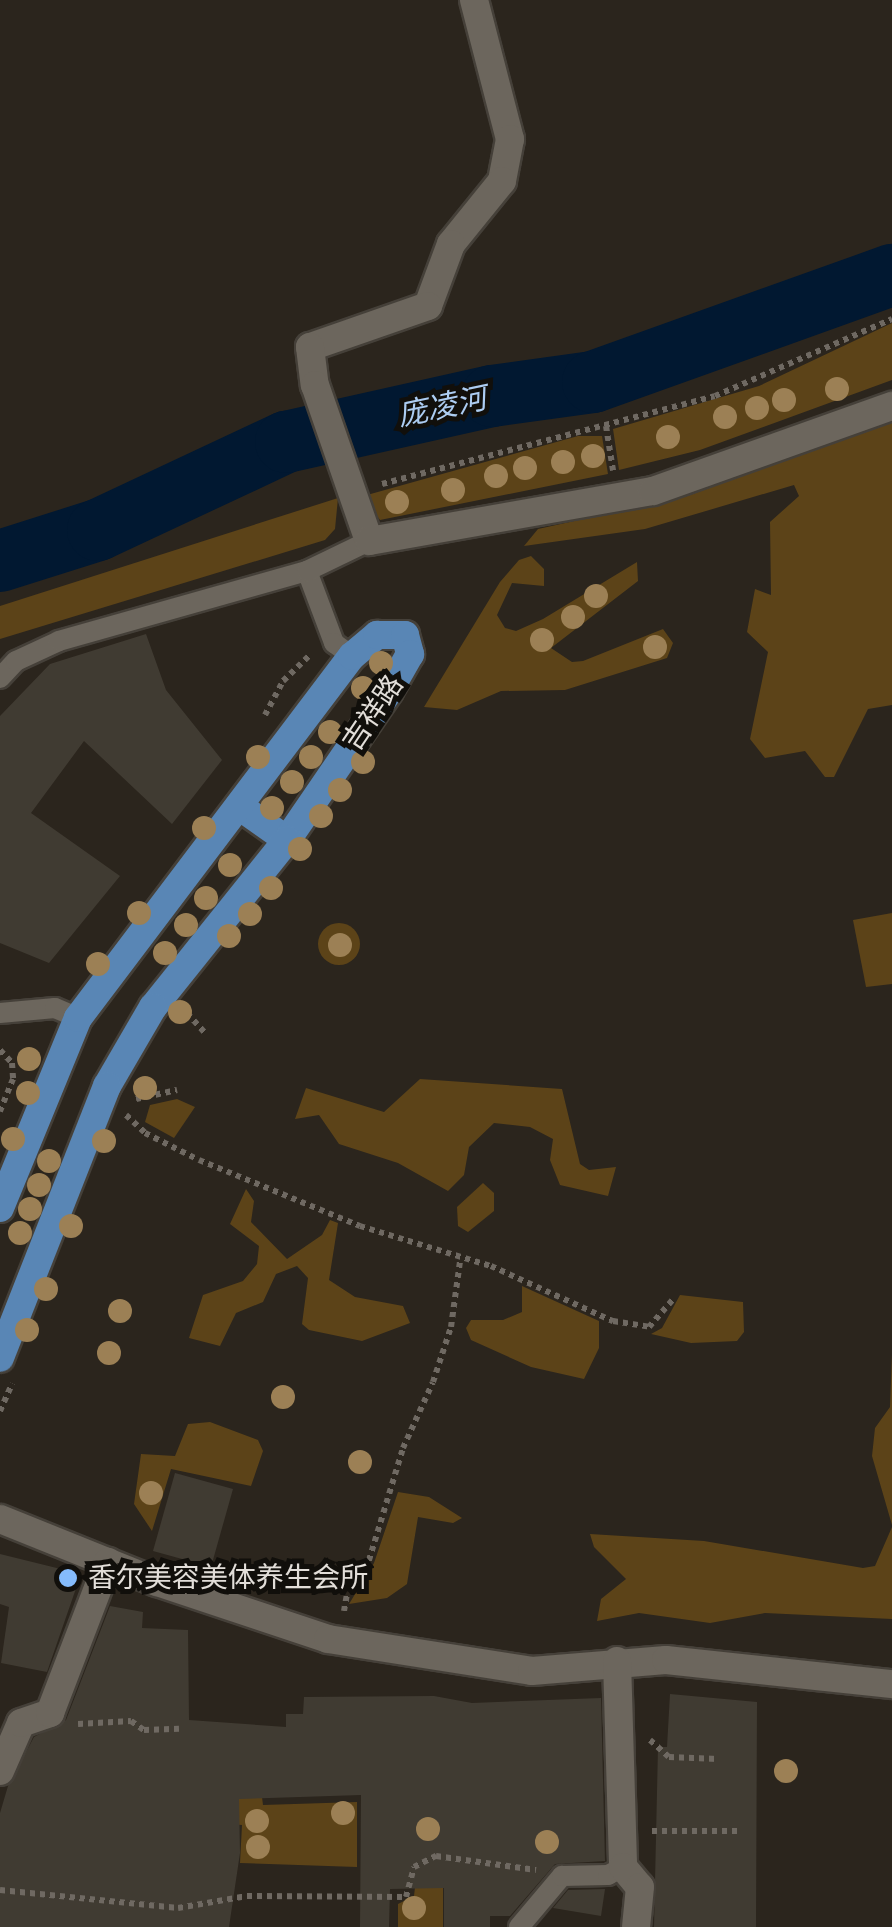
<!DOCTYPE html>
<meta charset="utf-8">
<style>
body{margin:0}
#map{position:relative;width:892px;height:1927px;overflow:hidden;background:#2b251d;font-family:"DejaVu Sans","Noto Sans SC",sans-serif}
div>[style]{position:absolute}
.green>*{inset:0;background:#5c4318}
.round{border-radius:50%}
.river>*{height:62px;margin:-31px;padding:0 31px;transform-origin:31px;border-radius:31px;background:#011831}
.building>*{inset:0;background:#403b32}
.path>*{height:6px;margin-top:-3px;transform-origin:0;background:repeating-linear-gradient(90deg,#6f6962 0 5px,transparent 0 10px)}
.roads{filter:drop-shadow(2px 0 #454039) drop-shadow(-2px 0 #454039) drop-shadow(0 2px #454039) drop-shadow(0 -2px #454039)}
.service>*{height:20px;margin:-10px;padding:0 10px;transform-origin:10px;border-radius:10px;background:#6c665d}
.minor>*{height:28px;margin:-14px;padding:0 14px;transform-origin:14px;border-radius:14px;background:#6c665d}
.primary>*{height:28px;margin:-14px;padding:0 14px;transform-origin:14px;border-radius:14px;background:#5986b5}
.trees>*{width:24px;height:24px;margin:-12px;border-radius:50%;background:#9c8055}
.dots>*{width:28px;height:28px;translate:-50% -50%;box-sizing:border-box;border:5px solid #110f0b;border-radius:50%}
span{translate:-50% -50%;white-space:nowrap;text-align:center;line-height:1.15;-webkit-text-stroke:10px #110f0b;paint-order:stroke}
.street-label{font-size:28px;color:#e2ded9}
.poi-label{font-size:28px;color:#e2ded9}
.left{translate:0 -50%;text-align:left}
.water-label{font-size:30px;color:#adcdf2;font-style:italic}
</style>
<div id="map">
<div class="green">
<i style="clip-path:polygon(892px 323px,892px 380px,700px 450px,619px 470px,613px 429px,759px 386px)"></i>
<i style="clip-path:polygon(892px 421px,892px 705px,868px 709px,834px 777px,825px 777px,805px 751px,765px 758px,750px 739px,768px 652px,747px 632px,755px 589px,771px 595px,770px 522px,799px 496px,794px 485px,645px 529px,524px 546px,538px 529px,687px 496px)"></i>
<i style="clip-path:polygon(578px 436px,602px 436px,608px 474px,380px 520px,371px 508px,367px 495px)"></i>
<i style="clip-path:polygon(338px 498px,335px 529px,325px 540px,0 639px,0 606px)"></i>
<i style="clip-path:polygon(531px 556px,544px 569px,544px 586px,512px 583px,497px 615px,505px 628px,516px 631px,543px 619px,637px 562px,638px 581px,551px 648px,572px 662px,583px 661px,663px 629px,673px 643px,667px 658px,565px 690px,501px 691px,457px 710px,424px 707px,500px 582px,519px 560px)"></i>
<i style="clip-path:polygon(892px 913px,892px 984px,866px 987px,853px 920px)"></i>
<i class="round" style="left:318px;top:923px;width:42px;height:42px"></i>
<i style="clip-path:polygon(420px 1079px,562px 1089px,580px 1164px,589px 1170px,616px 1167px,608px 1196px,560px 1185px,550px 1160px,553px 1139px,530px 1127px,494px 1123px,469px 1147px,464px 1175px,448px 1191px,398px 1163px,339px 1144px,319px 1115px,295px 1119px,306px 1088px,384px 1112px)"></i>
<i style="clip-path:polygon(177px 1099px,195px 1107px,174px 1138px,145px 1122px,150px 1105px)"></i>
<i style="clip-path:polygon(483px 1183px,494px 1193px,494px 1211px,468px 1232px,458px 1226px,457px 1207px)"></i>
<i style="clip-path:polygon(246px 1189px,254px 1201px,251px 1222px,287px 1259px,322px 1235px,330px 1220px,338px 1223px,329px 1280px,355px 1297px,403px 1306px,410px 1323px,362px 1341px,309px 1330px,302px 1324px,308px 1278px,297px 1266px,276px 1274px,263px 1302px,236px 1313px,220px 1346px,189px 1338px,203px 1295px,243px 1281px,257px 1264px,259px 1246px,230px 1224px)"></i>
<i style="clip-path:polygon(522px 1286px,599px 1321px,599px 1348px,584px 1379px,531px 1367px,471px 1340px,466px 1328px,471px 1320px,503px 1320px,522px 1312px)"></i>
<i style="clip-path:polygon(680px 1295px,743px 1302px,744px 1332px,737px 1341px,691px 1343px,651px 1334px,662px 1328px)"></i>
<i style="clip-path:polygon(892px 1354px,892px 1525px,872px 1456px,875px 1428px,890px 1407px)"></i>
<i style="clip-path:polygon(210px 1422px,258px 1440px,263px 1451px,251px 1486px,171px 1469px,152px 1531px,134px 1504px,141px 1454px,175px 1456px,188px 1424px)"></i>
<i style="clip-path:polygon(398px 1492px,429px 1497px,462px 1518px,453px 1523px,418px 1517px,407px 1584px,387px 1598px,349px 1604px,374px 1563px)"></i>
<i style="clip-path:polygon(892px 1527px,892px 1619px,765px 1613px,710px 1623px,639px 1613px,597px 1621px,601px 1599px,626px 1579px,594px 1547px,590px 1534px,704px 1541px,863px 1568px,875px 1566px)"></i>
<i style="clip-path:polygon(218px 1786px,261px 1789px,263px 1805px,357px 1802px,357px 1867px,240px 1863px,242px 1825px,217px 1823px)"></i>
<i style="clip-path:polygon(443px 1867px,443px 1927px,398px 1927px,398px 1904px,414px 1896px,416px 1878px)"></i>
</div>
<div class="river">
<i style="left:0;top:561px;width:103px;rotate:-17.6deg"></i>
<i style="left:98px;top:530px;width:208px;rotate:-25.1deg"></i>
<i style="left:286px;top:442px;width:211px;rotate:-12.6deg"></i>
<i style="left:492px;top:396px;width:102px;rotate:-7.9deg"></i>
<i style="left:593px;top:382px;width:318px;rotate:-19.7deg"></i>
</div>
<div class="building">
<i style="clip-path:polygon(146px 634px,166px 690px,222px 760px,172px 824px,84px 741px,31px 813px,120px 876px,49px 963px,0 943px,0 716px,50px 664px)"></i>
<i style="clip-path:polygon(175px 1473px,233px 1489px,211px 1567px,153px 1551px)"></i>
<i style="clip-path:polygon(0 1554px,81px 1574px,47px 1672px,1px 1663px,9px 1607px,0 1604px)"></i>
<i style="clip-path:polygon(110px 1606px,143px 1612px,142px 1628px,188px 1630px,189px 1720px,286px 1727px,286px 1714px,303px 1714px,304px 1697px,434px 1696px,472px 1703px,601px 1698px,605px 1861px,555px 1864px,510px 1916px,490px 1916px,490px 1927px,444px 1927px,444px 1888px,390px 1889px,389px 1927px,360px 1927px,361px 1795px,239px 1799px,240px 1853px,229px 1927px,0 1927px,0 1813px,8px 1786px,34px 1737px,66px 1720px)"></i>
<i style="clip-path:polygon(670px 1694px,757px 1702px,756px 1927px,654px 1927px,658px 1747px,667px 1747px)"></i>
<i style="clip-path:polygon(605px 1889px,601px 1916px,553px 1908px,568px 1890px)"></i>
</div>
<div class="path">
<i style="left:606px;top:426px;width:45px;rotate:81deg"></i>
<i style="left:382px;top:484px;width:344px;rotate:-14.8deg"></i>
<i style="left:715px;top:396px;width:193px;rotate:-23.5deg"></i>
<i style="left:265px;top:715px;width:38px;rotate:-62deg"></i>
<i style="left:283px;top:681px;width:39px;rotate:-44deg"></i>
<i style="left:187px;top:1013px;width:27px;rotate:48deg"></i>
<i style="left:0;top:1050px;width:18px;rotate:47deg"></i>
<i style="left:12px;top:1063px;width:16px;rotate:86deg"></i>
<i style="left:13px;top:1079px;width:35px;rotate:112deg"></i>
<i style="left:136px;top:1099px;width:42px;rotate:-12.4deg"></i>
<i style="left:126px;top:1115px;width:26px;rotate:43deg"></i>
<i style="left:145px;top:1133px;width:60px;rotate:26.6deg"></i>
<i style="left:199px;top:1160px;width:174px;rotate:22.3deg"></i>
<i style="left:360px;top:1226px;width:137px;rotate:17deg"></i>
<i style="left:491px;top:1266px;width:134px;rotate:24.3deg"></i>
<i style="left:613px;top:1321px;width:36px;rotate:9deg"></i>
<i style="left:649px;top:1327px;width:38px;rotate:-49deg"></i>
<i style="left:0;top:1411px;width:30px;rotate:-66deg"></i>
<i style="left:344px;top:1611px;width:22px;rotate:-80deg"></i>
<i style="left:348px;top:1589px;width:26px;rotate:-47deg"></i>
<i style="left:366px;top:1570px;width:127px;rotate:-73.1deg"></i>
<i style="left:403px;top:1448px;width:72px;rotate:-65.6deg"></i>
<i style="left:433px;top:1382px;width:58px;rotate:-71.9deg"></i>
<i style="left:451px;top:1327px;width:67px;rotate:-82.2deg"></i>
<i style="left:78px;top:1724px;width:53px;rotate:-3.2deg"></i>
<i style="left:131px;top:1721px;width:16px;rotate:35deg"></i>
<i style="left:144px;top:1730px;width:35px;rotate:-2deg"></i>
<i style="left:650px;top:1740px;width:25px;rotate:42deg"></i>
<i style="left:669px;top:1757px;width:49px;rotate:2.3deg"></i>
<i style="left:652px;top:1831px;width:88px"></i>
<i style="left:0;top:1890px;width:179px;rotate:5.8deg"></i>
<i style="left:178px;top:1908px;width:70px;rotate:-9.9deg"></i>
<i style="left:247px;top:1896px;width:159px;rotate:0.4deg"></i>
<i style="left:406px;top:1897px;width:31px;rotate:-75deg"></i>
<i style="left:414px;top:1867px;width:25px;rotate:-27deg"></i>
<i style="left:436px;top:1856px;width:101px;rotate:8deg"></i>
</div>
<div class="roads">
<div class="service">
<i style="left:307px;top:571px;width:77px;rotate:69.4deg"></i>
<i style="left:334px;top:643px;width:22px;rotate:36deg"></i>
<i style="left:0;top:678px;width:23px;rotate:-47deg"></i>
<i style="left:16px;top:661px;width:47px;rotate:-24.9deg"></i>
<i style="left:59px;top:641px;width:258px;rotate:-15.8deg"></i>
<i style="left:307px;top:571px;width:69px;rotate:-25.8deg"></i>
<i style="left:0;top:1013px;width:55px;rotate:-5.2deg"></i>
<i style="left:55px;top:1008px;width:25px;rotate:23deg"></i>
<i style="left:519px;top:1927px;width:67px;rotate:-49.9deg"></i>
<i style="left:562px;top:1876px;width:46px;rotate:-1.2deg"></i>
<i style="left:608px;top:1875px;width:17px;rotate:-28deg"></i>
</div>
<div class="minor">
<i style="left:474px;top:0;width:144px;rotate:75.5deg"></i>
<i style="left:510px;top:139px;width:43px;rotate:100.8deg"></i>
<i style="left:502px;top:181px;width:81px;rotate:129deg"></i>
<i style="left:451px;top:244px;width:66px;rotate:110.4deg"></i>
<i style="left:428px;top:306px;width:125px;rotate:160.8deg"></i>
<i style="left:310px;top:347px;width:38px;rotate:83deg"></i>
<i style="left:315px;top:385px;width:165px;rotate:70.9deg"></i>
<i style="left:369px;top:541px;width:288px;rotate:-10deg"></i>
<i style="left:653px;top:491px;width:254px;rotate:-19.6deg"></i>
<i style="left:0;top:1519px;width:169px;rotate:21.9deg"></i>
<i style="left:157px;top:1582px;width:180px;rotate:18.4deg"></i>
<i style="left:328px;top:1639px;width:206px;rotate:8.9deg"></i>
<i style="left:532px;top:1671px;width:134px;rotate:-4.7deg"></i>
<i style="left:666px;top:1660px;width:227px;rotate:6.1deg"></i>
<i style="left:617px;top:1661px;width:206px;rotate:88.3deg"></i>
<i style="left:623px;top:1867px;width:26px;rotate:50deg"></i>
<i style="left:640px;top:1887px;width:40px;rotate:95.7deg"></i>
<i style="left:0;top:1771px;width:52px;rotate:-66.4deg"></i>
<i style="left:21px;top:1723px;width:31px;rotate:-19deg"></i>
<i style="left:50px;top:1713px;width:162px;rotate:-69deg"></i>
</div>
<div class="primary">
<i style="left:239px;top:806px;width:59px;rotate:35.3deg"></i>
<i style="left:0;top:1208px;width:205px;rotate:-67.7deg"></i>
<i style="left:78px;top:1018px;width:454px;rotate:-52.9deg"></i>
<i style="left:352px;top:656px;width:33px;rotate:-40deg"></i>
<i style="left:377px;top:635px;width:28px"></i>
<i style="left:405px;top:635px;width:20px;rotate:75deg"></i>
<i style="left:410px;top:654px;width:43px;rotate:119.6deg"></i>
<i style="left:389px;top:691px;width:181px;rotate:124.4deg"></i>
<i style="left:287px;top:840px;width:214px;rotate:128.7deg"></i>
<i style="left:153px;top:1007px;width:91px;rotate:120.2deg"></i>
<i style="left:107px;top:1086px;width:292px;rotate:111.5deg"></i>
</div>
</div>
<div class="trees">
<i style="left:837px;top:389px"></i>
<i style="left:784px;top:400px"></i>
<i style="left:757px;top:408px"></i>
<i style="left:725px;top:417px"></i>
<i style="left:668px;top:437px"></i>
<i style="left:593px;top:456px"></i>
<i style="left:563px;top:462px"></i>
<i style="left:525px;top:468px"></i>
<i style="left:496px;top:476px"></i>
<i style="left:453px;top:490px"></i>
<i style="left:397px;top:502px"></i>
<i style="left:596px;top:596px"></i>
<i style="left:573px;top:617px"></i>
<i style="left:542px;top:640px"></i>
<i style="left:655px;top:647px"></i>
<i style="left:381px;top:663px"></i>
<i style="left:363px;top:688px"></i>
<i style="left:330px;top:732px"></i>
<i style="left:258px;top:757px"></i>
<i style="left:311px;top:757px"></i>
<i style="left:363px;top:762px"></i>
<i style="left:292px;top:782px"></i>
<i style="left:340px;top:790px"></i>
<i style="left:272px;top:808px"></i>
<i style="left:321px;top:816px"></i>
<i style="left:204px;top:828px"></i>
<i style="left:300px;top:849px"></i>
<i style="left:230px;top:865px"></i>
<i style="left:271px;top:888px"></i>
<i style="left:206px;top:898px"></i>
<i style="left:139px;top:913px"></i>
<i style="left:250px;top:914px"></i>
<i style="left:186px;top:925px"></i>
<i style="left:229px;top:936px"></i>
<i style="left:340px;top:945px"></i>
<i style="left:165px;top:953px"></i>
<i style="left:98px;top:964px"></i>
<i style="left:180px;top:1012px"></i>
<i style="left:29px;top:1059px"></i>
<i style="left:145px;top:1088px"></i>
<i style="left:28px;top:1093px"></i>
<i style="left:13px;top:1139px"></i>
<i style="left:104px;top:1141px"></i>
<i style="left:49px;top:1161px"></i>
<i style="left:39px;top:1185px"></i>
<i style="left:30px;top:1209px"></i>
<i style="left:71px;top:1226px"></i>
<i style="left:20px;top:1233px"></i>
<i style="left:46px;top:1289px"></i>
<i style="left:120px;top:1311px"></i>
<i style="left:27px;top:1330px"></i>
<i style="left:109px;top:1353px"></i>
<i style="left:283px;top:1397px"></i>
<i style="left:360px;top:1462px"></i>
<i style="left:151px;top:1493px"></i>
<i style="left:786px;top:1771px"></i>
<i style="left:343px;top:1813px"></i>
<i style="left:257px;top:1821px"></i>
<i style="left:428px;top:1829px"></i>
<i style="left:547px;top:1842px"></i>
<i style="left:258px;top:1847px"></i>
<i style="left:414px;top:1908px"></i>
</div>
<div class="dots">
<i style="left:68px;top:1578px;background:#85bbfb"></i>
</div>
<div class="street-label">
<span style="left:373px;top:713px;rotate:-56deg">吉祥路</span>
</div>
<div class="poi-label">
<span class="left" style="left:88px;top:1578px">香尔美容美体养生会所</span>
</div>
<div class="water-label">
<span style="left:442px;top:407px;rotate:-12deg">庞凌河</span>
</div>
</div>
